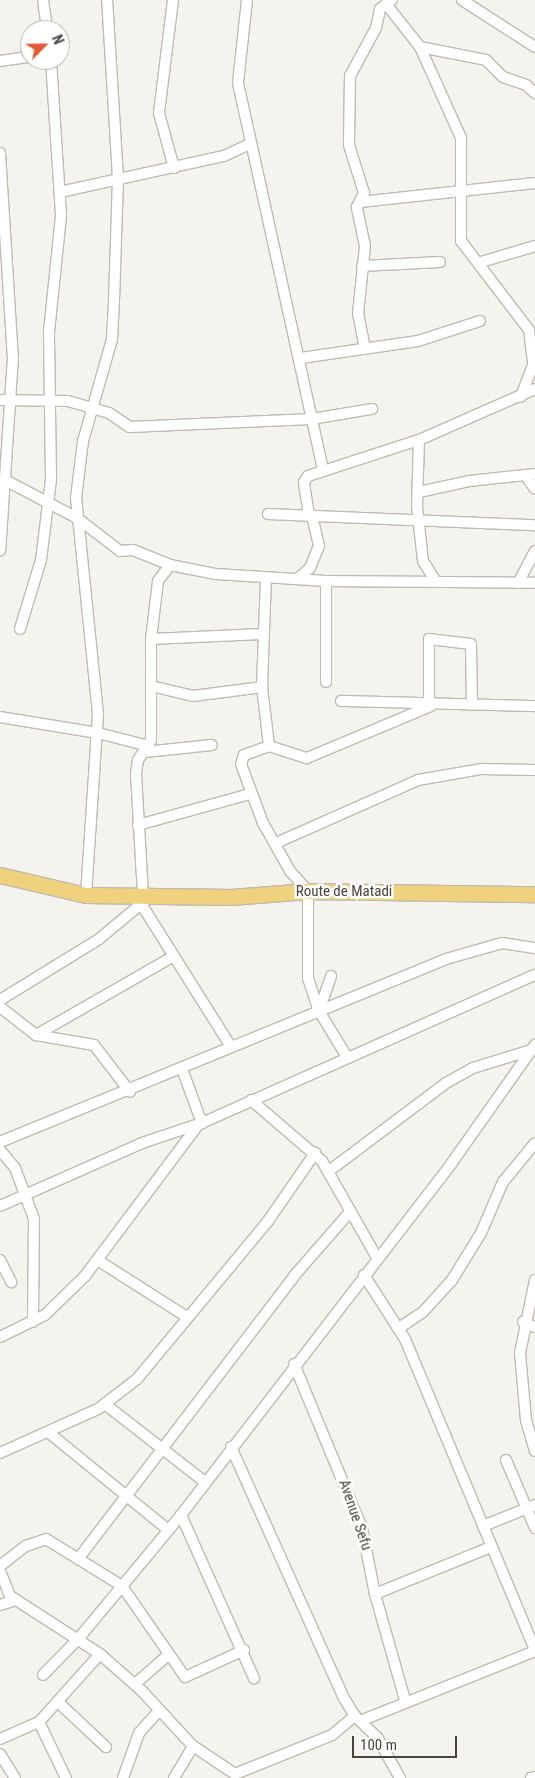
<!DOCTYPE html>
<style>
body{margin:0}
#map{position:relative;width:535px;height:1778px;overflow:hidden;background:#f5f3ed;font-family:"Roboto Condensed",sans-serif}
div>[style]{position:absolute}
.roads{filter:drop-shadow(1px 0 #bfbbb0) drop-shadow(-1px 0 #bfbbb0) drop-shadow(0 1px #bfbbb0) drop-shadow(0 -1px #bfbbb0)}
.minor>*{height:10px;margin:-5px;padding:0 5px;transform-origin:5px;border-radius:5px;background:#fff}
.highway>*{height:15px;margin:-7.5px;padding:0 7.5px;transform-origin:7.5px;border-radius:7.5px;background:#efd17e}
span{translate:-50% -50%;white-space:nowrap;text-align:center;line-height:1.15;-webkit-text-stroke:5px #fff;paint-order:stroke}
.street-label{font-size:15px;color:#49443b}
.north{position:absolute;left:20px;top:20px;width:50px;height:50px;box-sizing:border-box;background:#fff;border:1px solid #b6b4b1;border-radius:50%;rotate:67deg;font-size:14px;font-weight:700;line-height:20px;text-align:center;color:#49443b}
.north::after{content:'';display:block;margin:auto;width:18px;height:22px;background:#e35b36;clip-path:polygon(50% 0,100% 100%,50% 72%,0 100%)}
.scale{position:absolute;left:352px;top:1736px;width:105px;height:22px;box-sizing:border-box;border:2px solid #49443b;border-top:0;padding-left:6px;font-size:15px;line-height:18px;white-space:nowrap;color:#49443b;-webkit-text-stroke:4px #fff;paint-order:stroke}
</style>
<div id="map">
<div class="roads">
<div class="minor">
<i style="left:43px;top:0;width:30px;rotate:82deg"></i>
<i style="left:173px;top:0;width:114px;rotate:97.1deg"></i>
<i style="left:159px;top:113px;width:57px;rotate:74.7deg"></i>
<i style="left:247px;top:0;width:83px;rotate:96.2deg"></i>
<i style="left:238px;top:83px;width:395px;rotate:77.6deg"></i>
<i style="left:462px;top:0;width:87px;rotate:32.8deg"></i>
<i style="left:386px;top:4px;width:55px;rotate:51.7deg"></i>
<i style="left:420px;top:47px;width:100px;rotate:65.7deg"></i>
<i style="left:461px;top:138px;width:103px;rotate:90deg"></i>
<i style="left:461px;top:241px;width:112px;rotate:52.6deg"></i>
<i style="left:529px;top:330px;width:35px;rotate:83deg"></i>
<i style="left:533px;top:365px;width:34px;rotate:111deg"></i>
<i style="left:420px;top:47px;width:67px;rotate:11.1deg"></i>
<i style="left:486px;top:60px;width:24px;rotate:45deg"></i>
<i style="left:503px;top:77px;width:24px;rotate:19deg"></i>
<i style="left:526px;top:85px;width:12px;rotate:42deg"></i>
<i style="left:0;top:61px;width:30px;rotate:-8deg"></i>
<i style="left:0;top:153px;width:204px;rotate:86.4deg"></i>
<i style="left:13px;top:357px;width:194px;rotate:93.8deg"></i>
<i style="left:60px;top:192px;width:168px;rotate:-12.4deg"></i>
<i style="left:224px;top:156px;width:29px;rotate:-25deg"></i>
<i style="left:360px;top:202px;width:176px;rotate:-6.2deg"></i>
<i style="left:481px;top:262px;width:56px;rotate:-16.5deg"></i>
<i style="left:362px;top:266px;width:78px;rotate:-2.9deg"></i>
<i style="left:365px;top:349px;width:36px;rotate:-101deg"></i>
<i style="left:358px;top:314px;width:68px;rotate:-84.1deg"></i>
<i style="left:365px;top:246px;width:40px;rotate:-102deg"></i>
<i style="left:357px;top:207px;width:16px;rotate:-63deg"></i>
<i style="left:364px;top:193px;width:50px;rotate:-107.4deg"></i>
<i style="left:349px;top:145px;width:69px;rotate:-89.2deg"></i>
<i style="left:350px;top:76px;width:55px;rotate:-61.6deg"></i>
<i style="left:376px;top:28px;width:19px;rotate:-78deg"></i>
<i style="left:380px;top:9px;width:15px;rotate:-37deg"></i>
<i style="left:301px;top:358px;width:118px;rotate:-8.3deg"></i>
<i style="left:418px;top:341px;width:65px;rotate:-17.9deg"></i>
<i style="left:0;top:400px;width:68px;rotate:0.8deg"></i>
<i style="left:68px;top:401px;width:43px;rotate:16.3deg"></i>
<i style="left:109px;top:413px;width:25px;rotate:34deg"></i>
<i style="left:130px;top:427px;width:182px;rotate:-2.5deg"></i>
<i style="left:312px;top:419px;width:61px;rotate:-9.5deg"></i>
<i style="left:419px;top:440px;width:66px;rotate:91.7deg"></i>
<i style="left:417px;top:506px;width:55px;rotate:83.8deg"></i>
<i style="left:423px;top:561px;width:22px;rotate:58deg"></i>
<i style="left:525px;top:475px;width:17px;rotate:54deg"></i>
<i style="left:5px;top:480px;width:81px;rotate:27.8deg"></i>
<i style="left:77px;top:518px;width:54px;rotate:37.5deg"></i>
<i style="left:120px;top:551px;width:13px;rotate:-4deg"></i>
<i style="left:133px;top:550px;width:40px;rotate:22deg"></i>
<i style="left:170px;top:565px;width:47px;rotate:11.1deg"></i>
<i style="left:216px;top:574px;width:110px;rotate:3.6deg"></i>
<i style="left:326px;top:581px;width:209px;rotate:0.5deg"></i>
<i style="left:419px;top:492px;width:51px;rotate:-12.4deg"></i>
<i style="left:469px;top:481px;width:66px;rotate:-6.1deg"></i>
<i style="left:268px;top:514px;width:267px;rotate:2.4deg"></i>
<i style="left:309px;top:515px;width:33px;rotate:-99deg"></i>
<i style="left:304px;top:482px;width:7px;rotate:-56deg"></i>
<i style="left:308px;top:476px;width:117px;rotate:-18deg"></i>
<i style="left:419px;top:440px;width:127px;rotate:-23.7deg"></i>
<i style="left:266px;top:577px;width:110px;rotate:92.1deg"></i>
<i style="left:262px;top:687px;width:59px;rotate:83.2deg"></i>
<i style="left:269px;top:746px;width:27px;rotate:160deg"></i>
<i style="left:244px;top:755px;width:9px;rotate:108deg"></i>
<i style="left:241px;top:764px;width:63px;rotate:69.6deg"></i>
<i style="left:263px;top:823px;width:55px;rotate:60.6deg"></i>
<i style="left:290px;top:871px;width:27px;rotate:48deg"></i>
<i style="left:308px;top:891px;width:87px;rotate:90deg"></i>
<i style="left:308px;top:978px;width:35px;rotate:72deg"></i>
<i style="left:319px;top:1011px;width:54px;rotate:58.7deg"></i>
<i style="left:297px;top:579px;width:17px;rotate:-40deg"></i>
<i style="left:310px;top:568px;width:24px;rotate:-68deg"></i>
<i style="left:319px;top:546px;width:32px;rotate:-103deg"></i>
<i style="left:518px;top:583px;width:36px;rotate:-62deg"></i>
<i style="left:20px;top:629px;width:72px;rotate:-73.1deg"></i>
<i style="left:41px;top:560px;width:81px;rotate:-82.9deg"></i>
<i style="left:51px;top:480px;width:148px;rotate:-90.8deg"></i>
<i style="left:49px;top:332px;width:118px;rotate:-84.1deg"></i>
<i style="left:61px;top:215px;width:155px;rotate:-93.7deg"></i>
<i style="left:151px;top:639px;width:111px;rotate:-2.6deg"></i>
<i style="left:326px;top:682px;width:101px;rotate:-90deg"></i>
<i style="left:151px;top:686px;width:43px;rotate:13.4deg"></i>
<i style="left:193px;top:696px;width:70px;rotate:-7.4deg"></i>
<i style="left:341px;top:701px;width:194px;rotate:1.5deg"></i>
<i style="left:429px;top:705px;width:66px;rotate:-90deg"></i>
<i style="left:429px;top:639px;width:42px;rotate:6.8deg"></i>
<i style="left:471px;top:644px;width:61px;rotate:89.1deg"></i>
<i style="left:0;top:717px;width:99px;rotate:9.3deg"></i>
<i style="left:98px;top:733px;width:53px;rotate:14.3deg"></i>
<i style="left:269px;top:746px;width:40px;rotate:18deg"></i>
<i style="left:307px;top:758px;width:134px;rotate:-22.8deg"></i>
<i style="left:145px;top:752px;width:67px;rotate:-6deg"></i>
<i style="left:138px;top:825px;width:116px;rotate:-15.5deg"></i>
<i style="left:276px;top:843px;width:155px;rotate:-23.9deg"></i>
<i style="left:418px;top:780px;width:65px;rotate:-9.8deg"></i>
<i style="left:482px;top:769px;width:53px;rotate:1.1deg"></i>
<i style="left:86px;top:895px;width:181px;rotate:-86.2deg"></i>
<i style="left:98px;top:714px;width:217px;rotate:-95.8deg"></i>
<i style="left:76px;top:498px;width:57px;rotate:-83deg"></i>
<i style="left:83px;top:441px;width:106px;rotate:-74.1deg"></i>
<i style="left:112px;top:339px;width:39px;rotate:-87deg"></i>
<i style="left:114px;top:300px;width:122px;rotate:-88.1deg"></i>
<i style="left:118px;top:178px;width:178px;rotate:-93.5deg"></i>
<i style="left:143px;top:895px;width:121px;rotate:-93.3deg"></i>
<i style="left:136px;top:774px;width:14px;rotate:-82deg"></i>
<i style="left:138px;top:760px;width:24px;rotate:-57deg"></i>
<i style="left:151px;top:740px;width:101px;rotate:-90deg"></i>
<i style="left:151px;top:639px;width:58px;rotate:-83.1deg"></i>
<i style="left:158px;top:581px;width:20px;rotate:-53deg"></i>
<i style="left:143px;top:907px;width:165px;rotate:57.8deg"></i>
<i style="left:0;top:1000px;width:116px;rotate:-31.6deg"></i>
<i style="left:99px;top:939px;width:69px;rotate:-39.7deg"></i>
<i style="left:0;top:1007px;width:46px;rotate:37.9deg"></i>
<i style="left:36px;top:1035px;width:59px;rotate:9.8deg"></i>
<i style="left:94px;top:1045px;width:59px;rotate:52.5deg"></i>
<i style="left:319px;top:1011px;width:37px;rotate:-71deg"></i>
<i style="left:36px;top:1035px;width:157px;rotate:-29.8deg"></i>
<i style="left:182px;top:1069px;width:58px;rotate:69.7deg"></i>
<i style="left:251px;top:1100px;width:94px;rotate:40.7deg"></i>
<i style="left:322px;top:1161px;width:112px;rotate:60.4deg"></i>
<i style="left:0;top:1142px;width:482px;rotate:-22.3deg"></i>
<i style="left:446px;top:959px;width:58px;rotate:-15.9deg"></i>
<i style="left:502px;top:943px;width:33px;rotate:9deg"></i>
<i style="left:0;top:1150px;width:23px;rotate:50deg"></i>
<i style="left:15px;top:1168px;width:54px;rotate:69.6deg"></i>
<i style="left:34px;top:1219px;width:103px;rotate:90.6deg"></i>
<i style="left:329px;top:1171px;width:146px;rotate:-36.9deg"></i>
<i style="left:446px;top:1083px;width:31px;rotate:-29deg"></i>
<i style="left:473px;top:1068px;width:61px;rotate:-17.2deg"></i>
<i style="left:0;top:1206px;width:155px;rotate:-23.9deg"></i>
<i style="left:142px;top:1143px;width:63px;rotate:-18.4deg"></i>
<i style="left:202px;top:1123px;width:364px;rotate:-24deg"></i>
<i style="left:0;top:1260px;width:25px;rotate:63deg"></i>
<i style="left:99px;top:1261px;width:104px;rotate:32.5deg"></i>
<i style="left:364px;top:1275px;width:76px;rotate:57.4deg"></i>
<i style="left:405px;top:1339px;width:337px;rotate:67.3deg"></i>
<i style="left:535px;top:1280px;width:75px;rotate:101.6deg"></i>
<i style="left:520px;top:1353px;width:67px;rotate:84.9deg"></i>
<i style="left:526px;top:1420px;width:32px;rotate:74deg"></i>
<i style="left:523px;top:1322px;width:13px;rotate:23deg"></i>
<i style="left:399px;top:1328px;width:29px;rotate:-34deg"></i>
<i style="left:423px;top:1312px;width:43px;rotate:-47.8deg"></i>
<i style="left:452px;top:1280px;width:55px;rotate:-58.3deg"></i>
<i style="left:481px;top:1233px;width:56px;rotate:-66.7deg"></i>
<i style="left:503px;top:1182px;width:50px;rotate:-50.6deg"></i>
<i style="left:0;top:1337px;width:50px;rotate:-26.1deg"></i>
<i style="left:45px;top:1315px;width:56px;rotate:-44.3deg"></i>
<i style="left:85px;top:1276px;width:189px;rotate:-53.2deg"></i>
<i style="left:294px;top:1364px;width:178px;rotate:67.5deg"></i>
<i style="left:362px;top:1528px;width:67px;rotate:78.9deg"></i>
<i style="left:375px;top:1594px;width:110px;rotate:74.2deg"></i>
<i style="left:106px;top:1405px;width:125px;rotate:37.9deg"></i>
<i style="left:48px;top:1432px;width:155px;rotate:39.2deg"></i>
<i style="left:231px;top:1447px;width:275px;rotate:65.8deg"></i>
<i style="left:344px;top:1698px;width:21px;rotate:59deg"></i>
<i style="left:355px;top:1716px;width:30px;rotate:44deg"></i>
<i style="left:377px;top:1737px;width:47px;rotate:60.7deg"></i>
<i style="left:0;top:1453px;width:107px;rotate:-24.2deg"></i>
<i style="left:98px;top:1409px;width:49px;rotate:-37.6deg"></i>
<i style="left:137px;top:1379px;width:205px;rotate:-50.3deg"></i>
<i style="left:268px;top:1221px;width:83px;rotate:-55.3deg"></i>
<i style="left:506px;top:1460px;width:74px;rotate:66.9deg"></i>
<i style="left:181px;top:1515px;width:179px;rotate:65.9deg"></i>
<i style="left:483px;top:1526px;width:56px;rotate:-22deg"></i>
<i style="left:78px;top:1559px;width:356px;rotate:-52.6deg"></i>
<i style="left:294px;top:1276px;width:84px;rotate:-48.9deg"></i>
<i style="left:0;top:1566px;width:33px;rotate:-38deg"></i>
<i style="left:26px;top:1546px;width:21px;rotate:-19deg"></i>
<i style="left:46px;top:1539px;width:89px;rotate:31.7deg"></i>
<i style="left:122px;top:1586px;width:111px;rotate:55.3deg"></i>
<i style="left:185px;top:1677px;width:65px;rotate:-24.6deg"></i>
<i style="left:0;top:1571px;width:27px;rotate:68deg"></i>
<i style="left:10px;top:1596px;width:107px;rotate:32.8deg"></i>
<i style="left:100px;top:1654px;width:56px;rotate:41.4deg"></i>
<i style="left:142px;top:1691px;width:75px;rotate:47.2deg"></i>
<i style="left:193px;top:1746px;width:50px;rotate:33.7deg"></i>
<i style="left:235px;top:1774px;width:105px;rotate:-21.9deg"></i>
<i style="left:332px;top:1735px;width:30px;rotate:-40deg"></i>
<i style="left:375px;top:1594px;width:125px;rotate:-22.1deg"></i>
<i style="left:0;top:1605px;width:17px;rotate:-17deg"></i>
<i style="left:43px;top:1675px;width:52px;rotate:-45.8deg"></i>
<i style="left:79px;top:1638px;width:160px;rotate:-50.3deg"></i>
<i style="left:181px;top:1515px;width:443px;rotate:-52.4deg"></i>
<i style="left:451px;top:1164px;width:146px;rotate:-54.8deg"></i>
<i style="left:135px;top:1684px;width:44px;rotate:-41.3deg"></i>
<i style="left:58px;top:1702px;width:66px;rotate:43.2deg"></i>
<i style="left:360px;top:1721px;width:188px;rotate:-21.8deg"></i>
<i style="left:39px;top:1722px;width:62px;rotate:64.3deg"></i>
<i style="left:0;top:1739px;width:43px;rotate:-23.6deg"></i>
<i style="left:39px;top:1722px;width:91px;rotate:-48.1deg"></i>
<i style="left:0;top:1754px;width:28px;rotate:58deg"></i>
<i style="left:123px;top:1778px;width:48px;rotate:-70.4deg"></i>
<i style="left:139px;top:1733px;width:31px;rotate:-48deg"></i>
<i style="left:174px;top:1778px;width:37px;rotate:-59deg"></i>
<i style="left:531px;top:1778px;width:4px;rotate:-14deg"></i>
</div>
<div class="highway">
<i style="left:0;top:875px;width:88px;rotate:13.1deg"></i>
<i style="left:86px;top:895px;width:145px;rotate:0.8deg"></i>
<i style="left:231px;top:897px;width:77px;rotate:-4.5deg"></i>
<i style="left:308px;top:891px;width:227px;rotate:0.8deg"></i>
</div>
</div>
<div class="street-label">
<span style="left:344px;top:892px">Route de Matadi</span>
<span style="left:355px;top:1515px;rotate:71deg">Avenue Sefu</span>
</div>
<div class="north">N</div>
<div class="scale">100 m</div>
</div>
